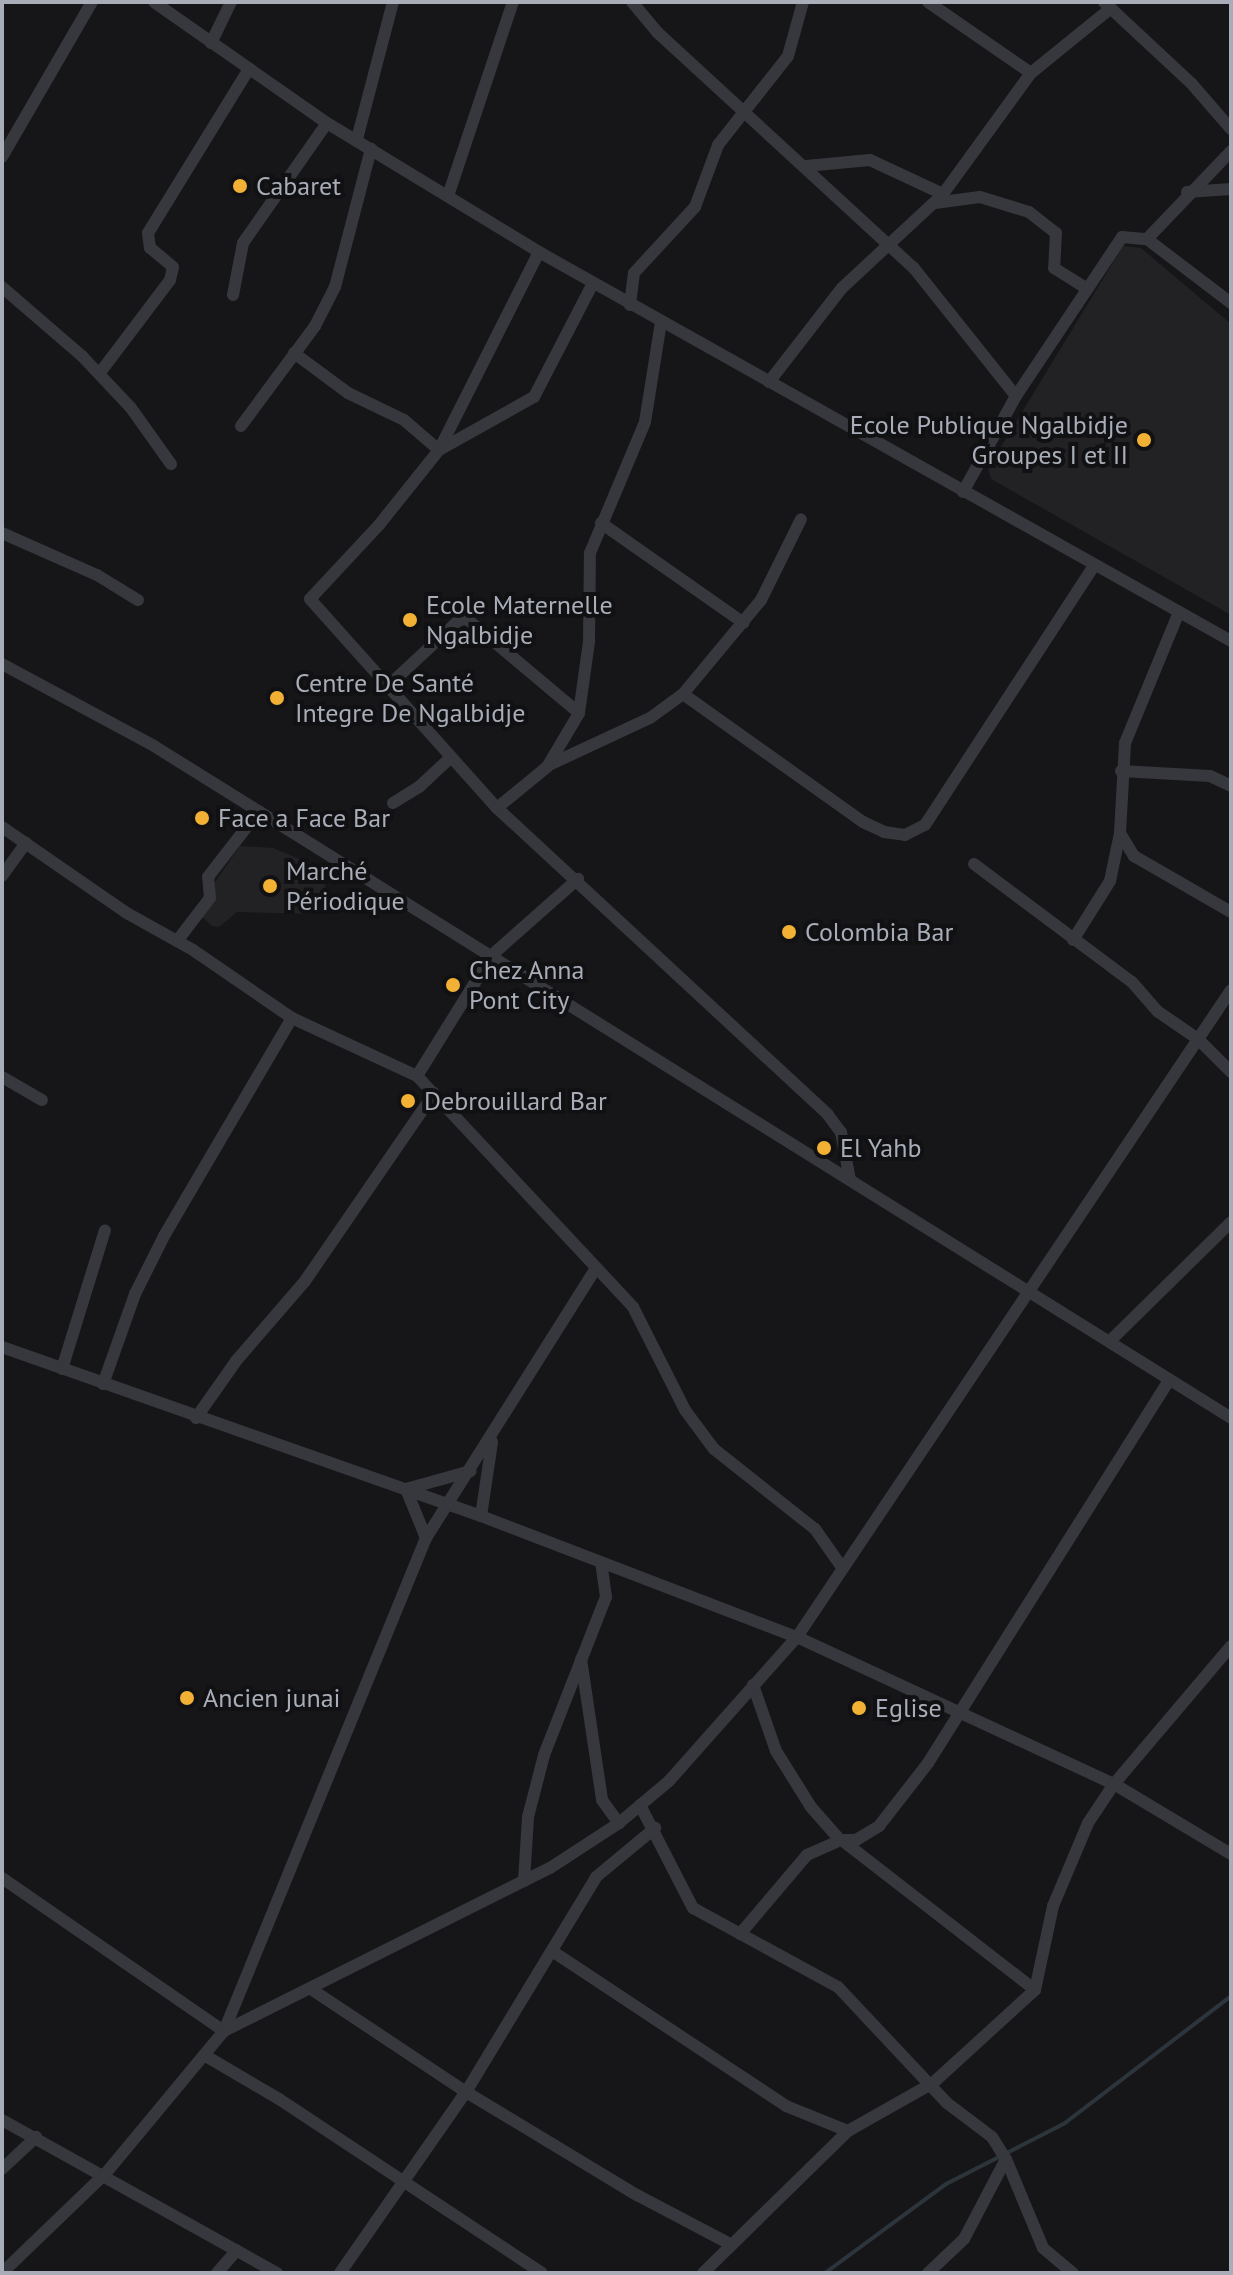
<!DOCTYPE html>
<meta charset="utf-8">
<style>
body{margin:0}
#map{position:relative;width:1233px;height:2275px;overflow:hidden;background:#161618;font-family:"PT Sans",sans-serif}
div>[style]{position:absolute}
.built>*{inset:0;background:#222225}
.stream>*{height:4px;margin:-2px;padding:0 2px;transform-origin:2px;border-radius:2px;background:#2c353c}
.street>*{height:12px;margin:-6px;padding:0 6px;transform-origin:6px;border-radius:6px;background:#37383d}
.dots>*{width:22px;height:22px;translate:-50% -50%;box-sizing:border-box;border:4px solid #111113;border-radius:50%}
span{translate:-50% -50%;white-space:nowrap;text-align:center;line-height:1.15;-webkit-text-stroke:8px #111113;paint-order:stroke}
.poi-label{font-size:26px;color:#a8adb8}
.left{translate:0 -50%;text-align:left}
.right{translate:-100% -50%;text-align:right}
.frame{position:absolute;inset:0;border:4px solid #a8adb8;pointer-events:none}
</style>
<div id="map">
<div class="built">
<i style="clip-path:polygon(1123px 246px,1141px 248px,1231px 324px,1231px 615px,991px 479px,988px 468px)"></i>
<i style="clip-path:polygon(240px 846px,273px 848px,326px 870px,325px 891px,316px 914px,237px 912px,219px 927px,212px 926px,202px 917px,215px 900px,215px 882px)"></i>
</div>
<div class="stream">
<i style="left:825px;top:2273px;width:150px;rotate:-36.3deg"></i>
<i style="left:946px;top:2184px;width:134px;rotate:-27.1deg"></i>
<i style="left:1065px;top:2123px;width:209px;rotate:-37.4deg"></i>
</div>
<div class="street">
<i style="left:154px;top:2px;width:211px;rotate:35deg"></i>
<i style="left:327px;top:123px;width:248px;rotate:31.3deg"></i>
<i style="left:539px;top:252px;width:794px;rotate:29.34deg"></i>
<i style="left:632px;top:2px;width:39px;rotate:50deg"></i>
<i style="left:657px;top:32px;width:348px;rotate:42.6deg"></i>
<i style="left:913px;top:267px;width:165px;rotate:51.4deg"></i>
<i style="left:928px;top:2px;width:125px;rotate:34.6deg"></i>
<i style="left:1104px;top:2px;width:119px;rotate:43deg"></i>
<i style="left:1191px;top:83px;width:61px;rotate:49deg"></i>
<i style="left:211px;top:43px;width:46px;rotate:-64deg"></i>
<i style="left:357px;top:139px;width:142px;rotate:-75.3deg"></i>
<i style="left:2px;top:157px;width:179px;rotate:-59.9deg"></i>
<i style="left:806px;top:166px;width:64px;rotate:-5.4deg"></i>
<i style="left:870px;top:160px;width:81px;rotate:25deg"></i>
<i style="left:1187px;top:192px;width:44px;rotate:-3.9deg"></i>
<i style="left:448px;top:196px;width:205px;rotate:-71.5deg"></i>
<i style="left:935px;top:203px;width:45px;rotate:-7.6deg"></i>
<i style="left:980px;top:197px;width:51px;rotate:17deg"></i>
<i style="left:1029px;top:212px;width:34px;rotate:38deg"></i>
<i style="left:1056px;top:233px;width:35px;rotate:93deg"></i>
<i style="left:1054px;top:268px;width:36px;rotate:32deg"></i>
<i style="left:1147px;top:239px;width:122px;rotate:-46.3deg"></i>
<i style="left:539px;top:252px;width:222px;rotate:116.8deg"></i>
<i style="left:439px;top:450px;width:96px;rotate:128.7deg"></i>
<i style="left:379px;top:525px;width:101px;rotate:133deg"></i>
<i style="left:310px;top:599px;width:280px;rotate:48.2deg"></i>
<i style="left:497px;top:808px;width:451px;rotate:42.8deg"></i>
<i style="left:828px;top:1115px;width:21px;rotate:53deg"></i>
<i style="left:841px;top:1132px;width:49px;rotate:79.4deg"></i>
<i style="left:2px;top:287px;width:106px;rotate:40.8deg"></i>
<i style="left:82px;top:356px;width:71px;rotate:46.7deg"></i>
<i style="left:131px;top:408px;width:69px;rotate:54.5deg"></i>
<i style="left:233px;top:295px;width:53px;rotate:-79.1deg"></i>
<i style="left:243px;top:243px;width:146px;rotate:-55deg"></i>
<i style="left:630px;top:305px;width:32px;rotate:-83deg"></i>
<i style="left:634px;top:273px;width:90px;rotate:-47.3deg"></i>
<i style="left:695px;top:207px;width:66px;rotate:-69.6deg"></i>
<i style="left:718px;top:145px;width:113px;rotate:-51.8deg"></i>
<i style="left:788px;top:56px;width:56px;rotate:-74.5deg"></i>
<i style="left:294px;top:353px;width:67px;rotate:36.5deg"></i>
<i style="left:348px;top:393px;width:62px;rotate:25.7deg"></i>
<i style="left:404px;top:420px;width:46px;rotate:40.6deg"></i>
<i style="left:439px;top:450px;width:109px;rotate:-29.2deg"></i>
<i style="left:534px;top:397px;width:128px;rotate:-62.6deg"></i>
<i style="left:99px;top:374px;width:118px;rotate:-52.9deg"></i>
<i style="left:170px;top:280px;width:13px;rotate:-77deg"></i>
<i style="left:173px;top:267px;width:30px;rotate:-140deg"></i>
<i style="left:150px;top:248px;width:15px;rotate:-98deg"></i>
<i style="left:148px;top:233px;width:193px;rotate:-58.4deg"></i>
<i style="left:769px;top:382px;width:119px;rotate:-52.2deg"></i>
<i style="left:842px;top:288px;width:138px;rotate:-42.9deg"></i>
<i style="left:943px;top:194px;width:150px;rotate:-54deg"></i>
<i style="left:1031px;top:73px;width:103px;rotate:-39.1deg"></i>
<i style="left:241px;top:426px;width:124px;rotate:-53.5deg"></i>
<i style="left:315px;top:326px;width:44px;rotate:-62.9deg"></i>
<i style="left:335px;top:287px;width:143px;rotate:-75.4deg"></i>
<i style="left:963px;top:492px;width:110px;rotate:-61.1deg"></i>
<i style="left:1016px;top:396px;width:191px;rotate:-56.3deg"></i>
<i style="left:1122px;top:237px;width:25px;rotate:5deg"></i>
<i style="left:1147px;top:239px;width:106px;rotate:37.3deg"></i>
<i style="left:601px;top:523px;width:174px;rotate:35deg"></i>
<i style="left:2px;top:533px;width:104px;rotate:23.9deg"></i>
<i style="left:97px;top:575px;width:48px;rotate:31.4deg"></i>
<i style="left:2px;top:664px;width:173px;rotate:28.3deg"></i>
<i style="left:154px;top:746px;width:1269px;rotate:31.96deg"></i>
<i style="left:387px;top:687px;width:98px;rotate:-42.9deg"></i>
<i style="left:459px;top:620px;width:8px;rotate:-7deg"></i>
<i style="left:467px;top:619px;width:146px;rotate:40deg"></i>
<i style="left:683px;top:694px;width:221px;rotate:35.4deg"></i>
<i style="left:863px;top:822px;width:23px;rotate:25deg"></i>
<i style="left:884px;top:832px;width:21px;rotate:8deg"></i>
<i style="left:905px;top:835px;width:22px;rotate:-27deg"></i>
<i style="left:925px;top:825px;width:309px;rotate:-56.9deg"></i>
<i style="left:549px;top:765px;width:111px;rotate:-25deg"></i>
<i style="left:650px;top:718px;width:41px;rotate:-36deg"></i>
<i style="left:683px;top:694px;width:122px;rotate:-50.3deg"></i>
<i style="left:761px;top:600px;width:90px;rotate:-63.7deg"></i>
<i style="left:1121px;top:771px;width:89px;rotate:3.2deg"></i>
<i style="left:1210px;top:776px;width:23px;rotate:25deg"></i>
<i style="left:393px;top:803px;width:31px;rotate:-32deg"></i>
<i style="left:419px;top:787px;width:42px;rotate:-43.1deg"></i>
<i style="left:497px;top:808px;width:65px;rotate:-39.4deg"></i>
<i style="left:547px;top:767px;width:63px;rotate:-59.3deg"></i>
<i style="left:579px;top:713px;width:72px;rotate:-82deg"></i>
<i style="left:589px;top:642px;width:89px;rotate:-89.4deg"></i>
<i style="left:590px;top:553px;width:142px;rotate:-67.2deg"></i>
<i style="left:645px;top:422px;width:101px;rotate:-80.9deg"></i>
<i style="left:2px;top:827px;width:150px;rotate:34.6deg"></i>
<i style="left:125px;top:912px;width:78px;rotate:29.2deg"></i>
<i style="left:193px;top:950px;width:120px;rotate:34.5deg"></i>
<i style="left:292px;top:1018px;width:138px;rotate:24.9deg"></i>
<i style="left:417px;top:1076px;width:142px;rotate:-58.2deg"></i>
<i style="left:492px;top:955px;width:115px;rotate:-41.5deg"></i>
<i style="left:1120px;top:833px;width:27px;rotate:59deg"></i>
<i style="left:1134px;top:856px;width:112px;rotate:30deg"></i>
<i style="left:974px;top:864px;width:197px;rotate:36.8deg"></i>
<i style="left:1132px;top:982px;width:38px;rotate:49deg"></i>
<i style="left:1157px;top:1011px;width:50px;rotate:34.3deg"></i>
<i style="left:1198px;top:1039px;width:47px;rotate:45deg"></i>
<i style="left:2px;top:876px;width:41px;rotate:-54deg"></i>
<i style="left:1073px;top:940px;width:70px;rotate:-57.9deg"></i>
<i style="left:1110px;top:881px;width:49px;rotate:-78.2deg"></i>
<i style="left:1120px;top:833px;width:90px;rotate:-86.8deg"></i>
<i style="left:1125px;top:743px;width:142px;rotate:-67.6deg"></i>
<i style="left:177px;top:941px;width:54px;rotate:-52.5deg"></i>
<i style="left:210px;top:898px;width:21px;rotate:-95deg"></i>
<i style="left:208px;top:877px;width:83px;rotate:-52.3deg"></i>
<i style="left:417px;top:1076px;width:316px;rotate:46.9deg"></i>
<i style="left:633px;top:1307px;width:115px;rotate:63.2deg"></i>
<i style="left:685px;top:1410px;width:49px;rotate:53.4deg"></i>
<i style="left:714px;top:1449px;width:129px;rotate:38.4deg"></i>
<i style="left:815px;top:1529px;width:45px;rotate:54.9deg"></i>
<i style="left:2px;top:1077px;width:46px;rotate:29.9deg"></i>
<i style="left:1111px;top:1340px;width:168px;rotate:-44.5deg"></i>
<i style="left:2px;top:1347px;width:508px;rotate:19.43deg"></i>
<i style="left:481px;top:1516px;width:338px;rotate:21deg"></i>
<i style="left:797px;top:1637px;width:349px;rotate:24.9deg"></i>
<i style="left:1114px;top:1784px;width:136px;rotate:30.9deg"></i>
<i style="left:62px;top:1369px;width:145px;rotate:-72.8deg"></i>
<i style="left:103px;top:1384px;width:96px;rotate:-70.4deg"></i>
<i style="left:135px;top:1294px;width:65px;rotate:-63.4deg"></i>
<i style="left:164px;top:1236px;width:253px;rotate:-59.6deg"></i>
<i style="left:196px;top:1418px;width:70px;rotate:-54.9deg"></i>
<i style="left:236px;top:1361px;width:106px;rotate:-49.2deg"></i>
<i style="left:305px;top:1281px;width:228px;rotate:-55.5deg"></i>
<i style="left:481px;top:1516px;width:75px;rotate:-81.5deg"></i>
<i style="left:426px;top:1538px;width:319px;rotate:-57.8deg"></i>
<i style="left:581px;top:1659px;width:143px;rotate:81.5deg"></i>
<i style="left:602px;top:1800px;width:29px;rotate:54deg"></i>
<i style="left:640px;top:1805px;width:116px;rotate:62.8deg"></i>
<i style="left:693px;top:1908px;width:165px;rotate:28.6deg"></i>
<i style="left:838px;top:1987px;width:159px;rotate:46.8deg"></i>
<i style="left:947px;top:2103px;width:56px;rotate:37.1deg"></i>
<i style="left:992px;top:2137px;width:26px;rotate:58deg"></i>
<i style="left:1006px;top:2159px;width:96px;rotate:67.4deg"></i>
<i style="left:1043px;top:2248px;width:39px;rotate:40deg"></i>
<i style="left:840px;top:1840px;width:16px"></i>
<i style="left:856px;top:1840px;width:27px;rotate:-31deg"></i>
<i style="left:879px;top:1826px;width:80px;rotate:-52.1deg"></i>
<i style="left:928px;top:1763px;width:450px;rotate:-57.8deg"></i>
<i style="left:843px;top:1841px;width:243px;rotate:37.8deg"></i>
<i style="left:2px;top:1878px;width:270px;rotate:34.6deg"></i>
<i style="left:224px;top:2031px;width:533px;rotate:-67.72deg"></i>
<i style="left:426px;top:1538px;width:53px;rotate:-112.2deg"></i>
<i style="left:406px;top:1489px;width:67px;rotate:-15.5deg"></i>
<i style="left:524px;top:1881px;width:64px;rotate:-86.4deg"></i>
<i style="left:528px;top:1817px;width:64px;rotate:-75.5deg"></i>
<i style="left:544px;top:1755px;width:170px;rotate:-68.6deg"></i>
<i style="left:606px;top:1597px;width:35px;rotate:-98deg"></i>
<i style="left:740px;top:1934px;width:104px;rotate:-49.7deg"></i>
<i style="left:807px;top:1855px;width:36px;rotate:-24deg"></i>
<i style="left:840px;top:1840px;width:44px;rotate:-131.3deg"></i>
<i style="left:811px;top:1807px;width:66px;rotate:-122deg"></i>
<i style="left:776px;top:1751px;width:70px;rotate:-109.2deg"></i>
<i style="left:552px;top:1951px;width:281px;rotate:33.5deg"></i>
<i style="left:786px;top:2106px;width:67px;rotate:22deg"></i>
<i style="left:314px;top:1991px;width:182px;rotate:33.6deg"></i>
<i style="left:466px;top:2092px;width:200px;rotate:31.1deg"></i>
<i style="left:637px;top:2195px;width:107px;rotate:27.8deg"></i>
<i style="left:204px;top:2055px;width:87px;rotate:30.4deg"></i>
<i style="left:279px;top:2099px;width:315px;rotate:33.5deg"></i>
<i style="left:2px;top:2120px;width:315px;rotate:29.1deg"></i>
<i style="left:2px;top:2169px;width:47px;rotate:-43.3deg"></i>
<i style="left:2px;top:2273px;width:144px;rotate:-43.9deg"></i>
<i style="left:106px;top:2173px;width:185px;rotate:-50.3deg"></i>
<i style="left:224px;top:2031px;width:364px;rotate:-26.6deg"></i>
<i style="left:550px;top:1868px;width:82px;rotate:-33.1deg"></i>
<i style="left:619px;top:1823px;width:65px;rotate:-40deg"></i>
<i style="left:669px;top:1781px;width:193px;rotate:-48.4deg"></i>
<i style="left:797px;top:1637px;width:779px;rotate:-56.15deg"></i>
<i style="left:217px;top:2273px;width:30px;rotate:-49deg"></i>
<i style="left:340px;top:2273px;width:221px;rotate:-55.2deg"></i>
<i style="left:466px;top:2092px;width:251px;rotate:-58.8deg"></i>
<i style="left:596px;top:1877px;width:77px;rotate:-39.7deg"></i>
<i style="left:703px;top:2273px;width:203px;rotate:-44.4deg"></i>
<i style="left:848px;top:2131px;width:98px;rotate:-29.5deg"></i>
<i style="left:933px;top:2083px;width:138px;rotate:-42.4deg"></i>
<i style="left:1035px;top:1990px;width:86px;rotate:-77.9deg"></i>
<i style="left:1053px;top:1906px;width:90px;rotate:-67.1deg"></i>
<i style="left:1088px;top:1823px;width:47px;rotate:-56.3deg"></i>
<i style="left:1114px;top:1784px;width:181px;rotate:-49.7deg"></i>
<i style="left:928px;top:2273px;width:50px;rotate:-43.4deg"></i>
<i style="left:964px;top:2239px;width:90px;rotate:-62.3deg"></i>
</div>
<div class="dots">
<i style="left:240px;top:186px;background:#f2b134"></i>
<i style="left:1144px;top:440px;background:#f2b134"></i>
<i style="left:410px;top:620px;background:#f2b134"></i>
<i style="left:277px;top:698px;background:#f2b134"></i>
<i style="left:202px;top:818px;background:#f2b134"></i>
<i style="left:270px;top:886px;background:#f2b134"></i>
<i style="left:789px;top:932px;background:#f2b134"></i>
<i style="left:453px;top:985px;background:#f2b134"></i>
<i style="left:408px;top:1101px;background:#f2b134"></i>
<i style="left:824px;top:1148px;background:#f2b134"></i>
<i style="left:187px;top:1698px;background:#f2b134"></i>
<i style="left:859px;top:1708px;background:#f2b134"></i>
</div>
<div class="poi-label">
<span class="left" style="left:256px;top:186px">Cabaret</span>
<span class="right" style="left:1128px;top:440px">Ecole Publique Ngalbidje<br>Groupes I et II</span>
<span class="left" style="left:426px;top:620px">Ecole Maternelle<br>Ngalbidje</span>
<span class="left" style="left:295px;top:698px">Centre De Santé<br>Integre De Ngalbidje</span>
<span class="left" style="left:218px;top:818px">Face a Face Bar</span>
<span class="left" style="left:286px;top:886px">Marché<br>Périodique</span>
<span class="left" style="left:805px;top:932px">Colombia Bar</span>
<span class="left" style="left:469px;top:985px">Chez Anna<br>Pont City</span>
<span class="left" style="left:424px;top:1101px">Debrouillard Bar</span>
<span class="left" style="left:840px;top:1148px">El Yahb</span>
<span class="left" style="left:203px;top:1698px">Ancien junai</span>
<span class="left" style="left:875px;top:1708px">Eglise</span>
</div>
<div class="frame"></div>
</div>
